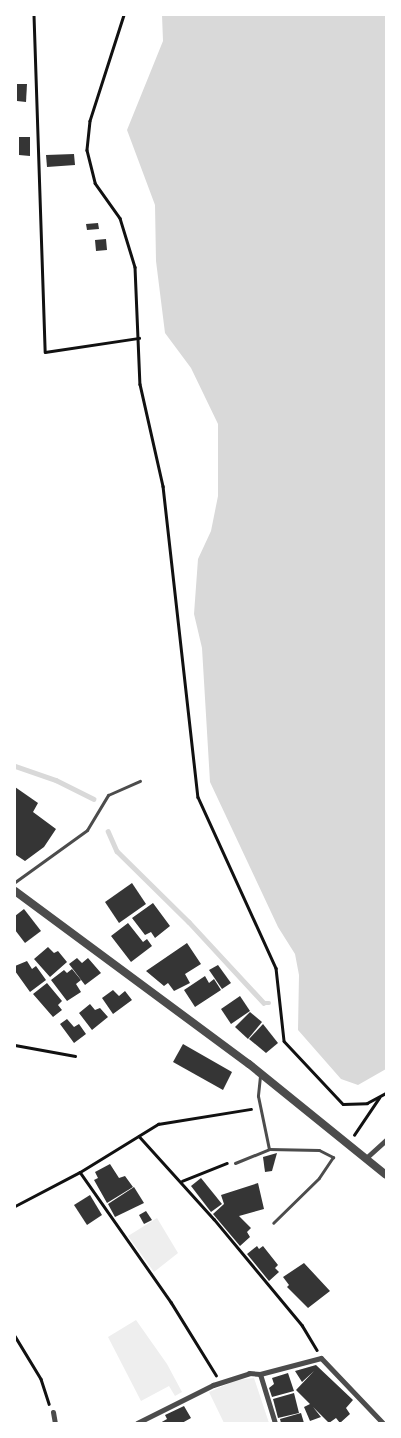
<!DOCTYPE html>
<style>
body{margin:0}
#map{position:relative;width:401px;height:1438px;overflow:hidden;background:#fff;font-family:"Exo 2",sans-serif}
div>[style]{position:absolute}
.green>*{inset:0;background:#eee}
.water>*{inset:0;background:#d9d9d9}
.stream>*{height:4.5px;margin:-2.25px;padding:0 2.25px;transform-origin:2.25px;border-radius:2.25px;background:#d9d9d9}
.building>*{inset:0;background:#353535}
.path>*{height:2.5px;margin:-1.25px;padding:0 1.25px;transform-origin:1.25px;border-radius:1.25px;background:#111}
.service>*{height:3px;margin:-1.5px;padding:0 1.5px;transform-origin:1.5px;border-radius:1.5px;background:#4c4c4c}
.minor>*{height:5px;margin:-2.5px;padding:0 2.5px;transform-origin:2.5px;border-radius:2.5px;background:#4c4c4c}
.tertiary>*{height:8px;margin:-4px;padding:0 4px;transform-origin:4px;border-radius:4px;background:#4c4c4c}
span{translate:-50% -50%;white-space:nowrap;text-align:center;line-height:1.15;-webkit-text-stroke:5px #fff;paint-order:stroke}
.frame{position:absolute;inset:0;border:16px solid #fff;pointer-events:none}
</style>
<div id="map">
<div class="green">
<i style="clip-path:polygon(157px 1218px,178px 1253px,154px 1272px,128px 1236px)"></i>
<i style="clip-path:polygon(136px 1320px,167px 1364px,182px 1392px,175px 1396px,169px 1386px,141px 1401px,108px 1337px)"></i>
<i style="clip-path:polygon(254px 1378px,269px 1423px,224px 1423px,209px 1392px,237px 1380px)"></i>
</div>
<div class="water">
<i style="clip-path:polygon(162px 15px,386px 15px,386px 1069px,358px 1085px,341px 1079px,298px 1030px,299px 975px,295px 954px,278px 927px,210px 782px,202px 648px,194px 614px,198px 559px,211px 531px,218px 496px,218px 424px,191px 368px,165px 333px,156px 261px,155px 205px,127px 130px,163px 41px)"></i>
</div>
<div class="stream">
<i style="left:15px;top:766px;width:43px;rotate:18.9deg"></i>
<i style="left:56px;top:780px;width:42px;rotate:26.6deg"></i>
<i style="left:108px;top:831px;width:22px;rotate:66deg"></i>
<i style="left:117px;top:851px;width:101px;rotate:44.6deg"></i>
<i style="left:189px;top:922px;width:110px;rotate:47.2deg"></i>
<i style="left:264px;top:1003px;width:5px"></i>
</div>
<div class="building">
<i style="clip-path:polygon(17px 84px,27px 84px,26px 102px,17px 101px)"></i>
<i style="clip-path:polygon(19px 137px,30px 137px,30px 156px,19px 155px)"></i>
<i style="clip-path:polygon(74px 154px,75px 165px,47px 167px,46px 155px)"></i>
<i style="clip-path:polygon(98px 223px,99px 229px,87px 230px,86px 224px)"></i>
<i style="clip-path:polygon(106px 239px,107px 250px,96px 251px,95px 240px)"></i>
<i style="clip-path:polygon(15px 787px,38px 803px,33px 812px,56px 829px,44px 847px,25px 861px,16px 855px,15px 848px)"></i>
<i style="clip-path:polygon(132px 883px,146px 904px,119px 923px,105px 902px)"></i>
<i style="clip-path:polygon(153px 903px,170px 926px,155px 938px,151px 932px,145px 935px,132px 918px)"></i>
<i style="clip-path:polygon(24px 909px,41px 931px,25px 943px,15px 930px,15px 916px)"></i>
<i style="clip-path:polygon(128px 923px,143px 942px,147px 939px,152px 946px,131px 962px,111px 936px)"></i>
<i style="clip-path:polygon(187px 943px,201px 964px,185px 974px,190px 983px,174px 991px,168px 983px,164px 986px,146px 971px)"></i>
<i style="clip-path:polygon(48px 947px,54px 953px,58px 951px,67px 962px,50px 977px,34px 959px)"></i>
<i style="clip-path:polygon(77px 958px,82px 963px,88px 958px,101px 973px,85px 985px,69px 964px)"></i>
<i style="clip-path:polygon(27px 961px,32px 969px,36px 966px,46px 980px,30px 992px,15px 971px,15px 966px)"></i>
<i style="clip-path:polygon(218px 965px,231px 983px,222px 989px,209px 970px)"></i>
<i style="clip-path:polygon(72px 969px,81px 980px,76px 984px,81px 992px,67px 1001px,51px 980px,64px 970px,67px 973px)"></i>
<i style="clip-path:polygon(205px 976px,209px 983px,214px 979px,221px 990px,195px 1007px,184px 990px)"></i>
<i style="clip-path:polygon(47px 983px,62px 1001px,58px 1005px,62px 1010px,53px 1017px,33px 994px)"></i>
<i style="clip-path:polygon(113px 990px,119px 996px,125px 991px,132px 1000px,113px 1014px,102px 998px)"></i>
<i style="clip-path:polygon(240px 996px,250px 1011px,231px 1024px,221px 1009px)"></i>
<i style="clip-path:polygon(90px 1004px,95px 1010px,100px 1008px,108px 1017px,92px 1030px,79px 1013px)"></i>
<i style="clip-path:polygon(250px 1012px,262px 1022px,248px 1039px,235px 1027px)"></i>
<i style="clip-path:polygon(67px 1019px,74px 1027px,79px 1024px,86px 1034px,74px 1043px,60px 1024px)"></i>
<i style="clip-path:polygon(263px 1024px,278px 1043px,266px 1053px,249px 1039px)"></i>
<i style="clip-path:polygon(183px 1044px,232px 1072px,223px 1090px,173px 1062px)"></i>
<i style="clip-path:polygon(277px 1153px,272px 1171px,265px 1172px,263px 1157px)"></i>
<i style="clip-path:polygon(110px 1164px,119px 1178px,125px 1176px,133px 1187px,107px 1203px,94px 1180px,98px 1178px,95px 1172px)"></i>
<i style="clip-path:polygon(201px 1178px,222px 1204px,211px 1212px,191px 1186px)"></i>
<i style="clip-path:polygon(258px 1183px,264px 1209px,239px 1216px,251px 1228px,247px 1232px,250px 1237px,240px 1246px,213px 1214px,224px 1204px,221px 1195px)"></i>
<i style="clip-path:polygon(134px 1187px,144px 1203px,115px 1217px,108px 1204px)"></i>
<i style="clip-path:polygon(90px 1195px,102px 1215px,87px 1225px,74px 1205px)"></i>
<i style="clip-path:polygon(146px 1211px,152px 1220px,144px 1224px,139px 1215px)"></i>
<i style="clip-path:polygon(257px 1246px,259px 1249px,263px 1246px,278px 1265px,275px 1268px,279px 1272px,269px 1281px,247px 1254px)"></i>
<i style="clip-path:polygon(304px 1263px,330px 1291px,308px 1308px,287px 1287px,289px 1285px,283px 1277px)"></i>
<i style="clip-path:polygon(316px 1365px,353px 1400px,346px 1408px,350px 1414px,340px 1423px,336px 1418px,329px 1423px,313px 1407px,321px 1417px,310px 1421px,304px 1407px,310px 1404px,296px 1390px,314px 1371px,302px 1382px,295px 1371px)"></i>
<i style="clip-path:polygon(288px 1373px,294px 1391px,272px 1397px,269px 1388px,274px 1384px,272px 1378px)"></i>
<i style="clip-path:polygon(294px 1393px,299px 1413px,278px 1418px,273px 1399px)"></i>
<i style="clip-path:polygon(184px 1406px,191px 1418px,182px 1423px,160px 1423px,167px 1419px,165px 1415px)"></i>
<i style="clip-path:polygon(301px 1413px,304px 1423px,281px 1423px,280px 1419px)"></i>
</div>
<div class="path">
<i style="left:34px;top:15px;width:337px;rotate:88.1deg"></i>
<i style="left:45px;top:352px;width:95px;rotate:-8.5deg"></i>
<i style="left:124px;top:15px;width:111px;rotate:107.8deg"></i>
<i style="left:90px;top:121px;width:29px;rotate:96deg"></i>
<i style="left:87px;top:150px;width:34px;rotate:76deg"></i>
<i style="left:95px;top:183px;width:43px;rotate:54.5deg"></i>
<i style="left:120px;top:218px;width:51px;rotate:73deg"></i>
<i style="left:135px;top:267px;width:117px;rotate:87.6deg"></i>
<i style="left:140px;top:384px;width:105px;rotate:77.3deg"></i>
<i style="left:163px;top:486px;width:313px;rotate:83.6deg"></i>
<i style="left:198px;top:797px;width:188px;rotate:65.5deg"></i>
<i style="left:276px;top:968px;width:73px;rotate:83.7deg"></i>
<i style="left:284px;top:1041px;width:86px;rotate:46.9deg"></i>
<i style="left:343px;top:1104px;width:24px;rotate:-2deg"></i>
<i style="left:367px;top:1103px;width:21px;rotate:-28deg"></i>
<i style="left:15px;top:1045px;width:61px;rotate:10.4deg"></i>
<i style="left:354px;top:1135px;width:45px;rotate:-56deg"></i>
<i style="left:139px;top:1136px;width:112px;rotate:47.9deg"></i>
<i style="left:214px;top:1219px;width:138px;rotate:50.3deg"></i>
<i style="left:302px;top:1325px;width:29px;rotate:59deg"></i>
<i style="left:80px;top:1172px;width:159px;rotate:55deg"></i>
<i style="left:171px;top:1302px;width:86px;rotate:58.3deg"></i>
<i style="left:182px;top:1181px;width:48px;rotate:-21.8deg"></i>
<i style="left:15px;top:1206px;width:73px;rotate:-27.6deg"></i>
<i style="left:80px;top:1172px;width:92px;rotate:-31.6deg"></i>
<i style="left:158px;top:1124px;width:94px;rotate:-9.2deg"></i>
<i style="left:15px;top:1336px;width:50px;rotate:58.8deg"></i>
<i style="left:41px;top:1379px;width:26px;rotate:72deg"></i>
</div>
<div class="service">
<i style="left:15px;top:882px;width:89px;rotate:-35.8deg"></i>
<i style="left:87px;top:830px;width:41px;rotate:-59deg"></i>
<i style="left:108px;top:795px;width:35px;rotate:-24deg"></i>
<i style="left:260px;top:1076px;width:20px;rotate:96deg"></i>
<i style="left:258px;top:1096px;width:54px;rotate:78.3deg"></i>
<i style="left:235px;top:1163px;width:37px;rotate:-22deg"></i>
<i style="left:269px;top:1149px;width:50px;rotate:1.1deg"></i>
<i style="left:319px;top:1150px;width:16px;rotate:27deg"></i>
<i style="left:333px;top:1157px;width:25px;rotate:124deg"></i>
<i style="left:319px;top:1178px;width:64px;rotate:135.6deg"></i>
</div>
<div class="minor">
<i style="left:366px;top:1158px;width:27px;rotate:-42deg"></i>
<i style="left:260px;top:1374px;width:51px;rotate:73deg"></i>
<i style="left:53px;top:1412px;width:11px;rotate:80deg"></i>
<i style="left:137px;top:1423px;width:85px;rotate:-26.6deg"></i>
<i style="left:213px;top:1385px;width:38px;rotate:-18deg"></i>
<i style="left:249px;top:1373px;width:11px;rotate:5deg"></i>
<i style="left:260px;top:1374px;width:63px;rotate:-14.7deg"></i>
<i style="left:321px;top:1358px;width:90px;rotate:46.4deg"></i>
</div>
<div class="tertiary">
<i style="left:15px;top:891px;width:291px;rotate:36.5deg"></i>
<i style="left:249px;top:1064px;width:176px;rotate:39deg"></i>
</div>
<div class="frame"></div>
</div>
